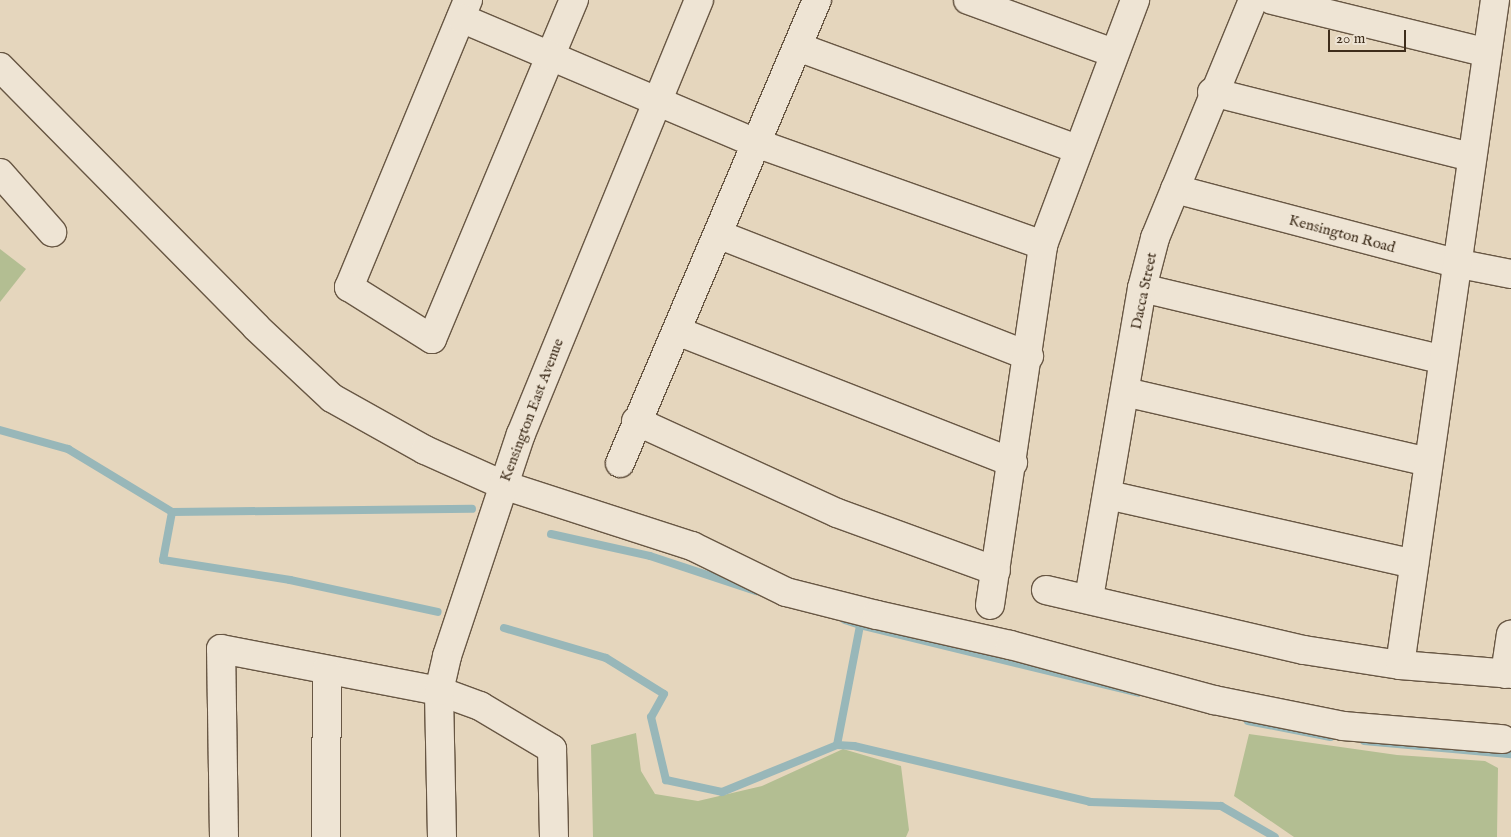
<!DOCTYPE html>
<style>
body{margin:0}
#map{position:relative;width:1511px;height:837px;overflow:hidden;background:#e5d6bd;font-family:"IM FELL English",serif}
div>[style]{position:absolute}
.green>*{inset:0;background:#b3be92}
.stream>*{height:8px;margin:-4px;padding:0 4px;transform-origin:4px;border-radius:4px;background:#98b7b9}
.roads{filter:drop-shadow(1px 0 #685744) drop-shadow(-1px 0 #685744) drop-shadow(0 1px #685744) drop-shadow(0 -1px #685744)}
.minor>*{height:28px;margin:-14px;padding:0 14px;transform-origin:14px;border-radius:14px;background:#eee4d4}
span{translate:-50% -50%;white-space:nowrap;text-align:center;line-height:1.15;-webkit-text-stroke:4.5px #eee4d4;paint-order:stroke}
.street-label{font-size:15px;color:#3e2d1b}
.scale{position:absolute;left:1328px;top:30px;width:78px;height:22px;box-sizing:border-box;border:2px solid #3e2d1b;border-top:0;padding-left:6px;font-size:15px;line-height:18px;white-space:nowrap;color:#3e2d1b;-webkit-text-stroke:4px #eee4d4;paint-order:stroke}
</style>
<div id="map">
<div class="green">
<i style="clip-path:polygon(0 249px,26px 269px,0 302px)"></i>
<i style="clip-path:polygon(636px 733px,641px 771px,655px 794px,698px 801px,762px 786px,843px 749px,901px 766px,909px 830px,906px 837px,593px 837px,591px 745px)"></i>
<i style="clip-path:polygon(1249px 734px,1397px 755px,1485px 761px,1498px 768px,1497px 837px,1294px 837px,1234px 796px)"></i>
</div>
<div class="stream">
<i style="left:0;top:430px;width:71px;rotate:15.6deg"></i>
<i style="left:68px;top:449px;width:122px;rotate:31.2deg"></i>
<i style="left:172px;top:512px;width:49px;rotate:100.6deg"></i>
<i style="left:163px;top:560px;width:129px;rotate:8.9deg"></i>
<i style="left:290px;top:580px;width:151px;rotate:12.2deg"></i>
<i style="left:172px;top:512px;width:300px;rotate:-0.6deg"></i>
<i style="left:551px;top:534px;width:101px;rotate:12.5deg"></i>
<i style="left:650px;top:556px;width:112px;rotate:18.3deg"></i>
<i style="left:860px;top:625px;width:286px;rotate:13.7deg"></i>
<i style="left:504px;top:628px;width:106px;rotate:16.4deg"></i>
<i style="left:606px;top:658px;width:68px;rotate:31.8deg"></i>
<i style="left:664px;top:694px;width:26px;rotate:119deg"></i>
<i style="left:651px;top:717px;width:65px;rotate:76.6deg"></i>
<i style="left:666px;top:780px;width:57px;rotate:12.1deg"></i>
<i style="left:722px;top:792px;width:124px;rotate:-22.2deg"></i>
<i style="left:837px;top:745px;width:17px;rotate:3deg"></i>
<i style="left:854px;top:746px;width:243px;rotate:13.3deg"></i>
<i style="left:1090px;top:802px;width:131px;rotate:1.7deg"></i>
<i style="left:1221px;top:806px;width:62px;rotate:29.9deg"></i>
<i style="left:1248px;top:721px;width:84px;rotate:11deg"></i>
<i style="left:1364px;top:741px;width:148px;rotate:5.1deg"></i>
<i style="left:837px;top:745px;width:122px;rotate:-79.1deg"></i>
<i style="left:860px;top:625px;width:16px;rotate:-162deg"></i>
</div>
<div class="roads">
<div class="minor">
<i style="left:468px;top:0;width:311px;rotate:112.5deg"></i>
<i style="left:349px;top:287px;width:98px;rotate:32.1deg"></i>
<i style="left:432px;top:339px;width:368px;rotate:-67.3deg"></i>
<i style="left:968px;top:0;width:155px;rotate:20deg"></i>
<i style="left:1272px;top:0;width:221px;rotate:13.8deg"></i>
<i style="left:461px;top:18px;width:320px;rotate:23deg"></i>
<i style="left:756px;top:143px;width:305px;rotate:19.6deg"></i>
<i style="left:798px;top:47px;width:296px;rotate:20.1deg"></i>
<i style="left:0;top:67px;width:365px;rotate:45.4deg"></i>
<i style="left:256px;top:327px;width:104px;rotate:43.1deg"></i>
<i style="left:332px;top:398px;width:107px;rotate:29.2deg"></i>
<i style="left:425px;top:450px;width:85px;rotate:24.2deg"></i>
<i style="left:503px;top:485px;width:199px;rotate:17.9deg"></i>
<i style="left:692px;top:546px;width:105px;rotate:26.1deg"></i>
<i style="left:786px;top:592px;width:94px;rotate:14.2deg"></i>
<i style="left:877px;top:615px;width:136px;rotate:12.7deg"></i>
<i style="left:1010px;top:645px;width:211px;rotate:15.1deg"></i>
<i style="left:1214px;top:700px;width:132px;rotate:11.4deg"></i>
<i style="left:1343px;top:726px;width:160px;rotate:4.7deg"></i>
<i style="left:1212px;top:92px;width:267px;rotate:14.1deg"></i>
<i style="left:0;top:173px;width:79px;rotate:48.6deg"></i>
<i style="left:1175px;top:189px;width:290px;rotate:14.8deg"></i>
<i style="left:1455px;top:263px;width:57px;rotate:11.1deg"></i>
<i style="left:720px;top:235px;width:332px;rotate:21.4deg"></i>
<i style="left:1142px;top:288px;width:307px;rotate:13.4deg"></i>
<i style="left:677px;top:331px;width:361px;rotate:21.4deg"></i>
<i style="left:1125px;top:392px;width:311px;rotate:13deg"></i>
<i style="left:636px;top:421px;width:221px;rotate:24.6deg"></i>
<i style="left:837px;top:513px;width:169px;rotate:20deg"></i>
<i style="left:620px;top:463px;width:503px;rotate:-66.95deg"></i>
<i style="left:1108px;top:495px;width:314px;rotate:12.7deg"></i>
<i style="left:1046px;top:590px;width:265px;rotate:13.1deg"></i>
<i style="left:1304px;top:650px;width:97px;rotate:8.9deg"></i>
<i style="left:1400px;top:665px;width:111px;rotate:4.6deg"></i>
<i style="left:1089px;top:598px;width:314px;rotate:-80.3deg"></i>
<i style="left:1142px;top:288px;width:52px;rotate:-75.4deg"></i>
<i style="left:1155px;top:238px;width:257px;rotate:-67.6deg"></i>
<i style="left:990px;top:605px;width:364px;rotate:-81.6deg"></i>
<i style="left:1043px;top:245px;width:262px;rotate:-69.4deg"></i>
<i style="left:1400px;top:665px;width:672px;rotate:-81.87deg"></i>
<i style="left:1505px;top:674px;width:40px;rotate:-81.5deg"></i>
<i style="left:224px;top:837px;width:188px;rotate:-90.9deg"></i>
<i style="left:221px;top:649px;width:222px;rotate:10.9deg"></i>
<i style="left:439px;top:691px;width:44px;rotate:20.1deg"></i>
<i style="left:480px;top:706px;width:84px;rotate:30.8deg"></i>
<i style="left:552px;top:749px;width:88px;rotate:88.7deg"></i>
<i style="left:326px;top:837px;width:167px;rotate:-89.7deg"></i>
<i style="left:442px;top:837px;width:146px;rotate:-91.2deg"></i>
<i style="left:439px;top:691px;width:36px;rotate:-77deg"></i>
<i style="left:447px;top:656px;width:234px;rotate:-71.6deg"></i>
<i style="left:521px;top:434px;width:469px;rotate:-67.7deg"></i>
</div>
</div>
<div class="street-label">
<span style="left:1342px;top:234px;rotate:15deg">Kensington Road</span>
<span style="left:1144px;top:291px;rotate:-78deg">Dacca Street</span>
<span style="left:532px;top:410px;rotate:-69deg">Kensington East Avenue</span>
</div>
<div class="scale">20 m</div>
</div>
